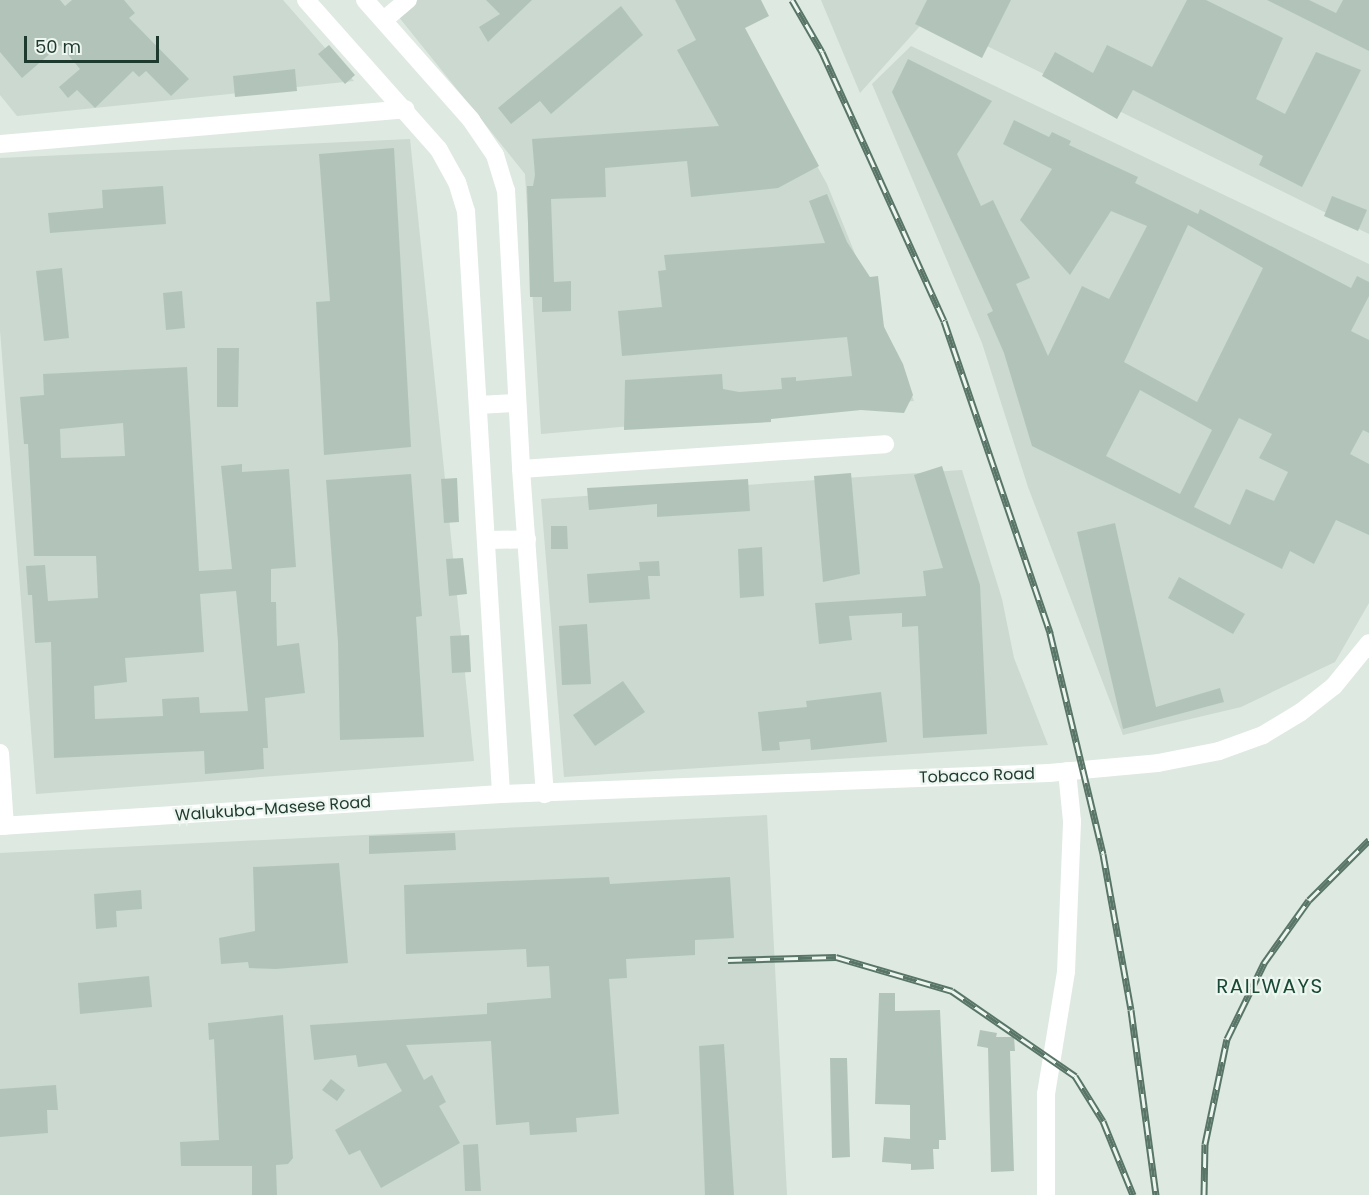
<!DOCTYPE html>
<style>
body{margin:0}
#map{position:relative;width:1369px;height:1195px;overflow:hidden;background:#dde9e1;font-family:Poppins,sans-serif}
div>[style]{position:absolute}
.built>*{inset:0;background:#cbd9d0}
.building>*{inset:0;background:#b2c4ba}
.minor>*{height:18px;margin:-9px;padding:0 9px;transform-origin:9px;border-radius:9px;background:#fff}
.tertiary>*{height:18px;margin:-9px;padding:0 9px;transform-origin:9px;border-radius:9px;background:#fff}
.rail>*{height:7px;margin-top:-3.5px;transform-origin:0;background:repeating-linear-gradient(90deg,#edf6f0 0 14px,#587568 0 28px);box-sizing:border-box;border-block:2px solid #587568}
span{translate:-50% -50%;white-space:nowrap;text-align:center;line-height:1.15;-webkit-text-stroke:4.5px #edf6f0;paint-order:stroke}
.street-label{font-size:16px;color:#1e392d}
.quarter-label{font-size:20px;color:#1a4a36;letter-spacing:1.5px}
.scale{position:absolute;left:24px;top:36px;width:135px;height:27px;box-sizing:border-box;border:3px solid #1e392d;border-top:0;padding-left:8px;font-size:18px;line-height:21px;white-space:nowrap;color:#1e392d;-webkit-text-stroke:4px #edf6f0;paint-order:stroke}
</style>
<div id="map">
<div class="built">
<i style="clip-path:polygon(0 0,283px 0,354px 81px,17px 116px,0 95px)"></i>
<i style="clip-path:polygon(410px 0,725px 0,827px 184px,914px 401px,541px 434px,525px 174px,394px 11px)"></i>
<i style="clip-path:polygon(821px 0,1369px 0,1369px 234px,928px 17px,860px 93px)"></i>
<i style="clip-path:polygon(911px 46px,1369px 264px,1369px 603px,1335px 662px,1241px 707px,1123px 735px,1028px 487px,982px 343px,872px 84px)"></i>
<i style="clip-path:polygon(410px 139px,474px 761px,36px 794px,0 330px,0 158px)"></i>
<i style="clip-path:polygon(962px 470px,1002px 599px,1014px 658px,1048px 745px,564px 777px,541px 499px)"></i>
<i style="clip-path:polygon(767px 815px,787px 1195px,0 1195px,0 853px)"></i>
</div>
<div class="building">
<i style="clip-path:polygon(0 0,60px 0,65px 6px,72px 0,124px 0,135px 13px,129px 18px,189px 79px,171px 96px,146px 71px,139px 77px,133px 71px,95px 108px,77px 90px,68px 98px,59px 87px,80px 69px,60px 45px,22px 78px,0 52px)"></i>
<i style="clip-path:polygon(486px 0,532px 0,488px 42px,479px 27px,500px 14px)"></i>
<i style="clip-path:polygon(675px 0,761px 0,769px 16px,745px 28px,819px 166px,778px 188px,691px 197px,687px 161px,605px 168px,606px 197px,551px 199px,554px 282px,571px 281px,571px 311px,542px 312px,542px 297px,530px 297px,527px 186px,533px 186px,535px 175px,532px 139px,719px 126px,677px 50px,696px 40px)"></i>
<i style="clip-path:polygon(927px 0,1011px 0,982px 58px,915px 24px)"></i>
<i style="clip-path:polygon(1187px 0,1206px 0,1283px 38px,1256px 99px,1285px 114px,1316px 52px,1361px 70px,1302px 187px,1259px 165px,1263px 156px,1133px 90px,1117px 119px,1042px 76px,1055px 52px,1093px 73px,1107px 45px,1152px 67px)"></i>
<i style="clip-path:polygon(1267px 0,1309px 0,1336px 13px,1343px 0,1369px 0,1369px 51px)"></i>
<i style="clip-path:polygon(621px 6px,643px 35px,551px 114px,540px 101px,511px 124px,498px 108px)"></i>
<i style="clip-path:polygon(329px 45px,355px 75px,345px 84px,318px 54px)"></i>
<i style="clip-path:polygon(evenodd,908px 59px,992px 101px,957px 154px,981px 206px,993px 200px,1030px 278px,1016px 284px,1048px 356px,1082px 286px,1109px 299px,1147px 226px,1111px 211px,1070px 275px,1020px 220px,1052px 169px,1003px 144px,1014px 120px,1049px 137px,1052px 132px,1071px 141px,1069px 145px,1138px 177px,1135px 183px,1198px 214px,1200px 209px,1351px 288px,1357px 276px,1369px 282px,1369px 296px,1351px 331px,1369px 340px,1369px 433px,1363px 430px,1350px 454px,1369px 464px,1369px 535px,1336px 520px,1314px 564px,1290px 551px,1282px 569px,1032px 446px,1004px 353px,987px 314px,993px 311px,892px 92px,908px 59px,1188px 225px,1263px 268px,1197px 402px,1124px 362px,1188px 225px,908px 59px,1140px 390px,1212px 430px,1180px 494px,1106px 456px,1140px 390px,908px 59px,1239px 418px,1272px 434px,1259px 458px,1288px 472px,1274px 501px,1246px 489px,1230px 525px,1194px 507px,1239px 418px)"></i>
<i style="clip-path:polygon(295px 69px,297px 91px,235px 97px,233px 76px)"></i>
<i style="clip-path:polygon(394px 148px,411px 447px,324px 455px,316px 302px,330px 301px,319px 154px)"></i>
<i style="clip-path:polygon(163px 186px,166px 224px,50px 233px,48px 213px,103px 208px,102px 190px)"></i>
<i style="clip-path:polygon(827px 194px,847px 242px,870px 277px,878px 276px,884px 327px,903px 364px,913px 395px,904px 413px,861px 410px,771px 419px,771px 422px,624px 430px,625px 380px,722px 374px,723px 389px,739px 392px,782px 389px,781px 378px,796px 377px,796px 381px,852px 376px,847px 337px,622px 356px,618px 311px,662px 307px,658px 271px,666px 270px,664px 255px,825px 243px,809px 201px)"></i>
<i style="clip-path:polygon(1332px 196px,1367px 210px,1358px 231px,1324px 216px)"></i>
<i style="clip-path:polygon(62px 268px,69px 338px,44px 341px,36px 271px)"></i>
<i style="clip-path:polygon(182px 291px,185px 328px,166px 330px,163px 293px)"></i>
<i style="clip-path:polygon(217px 348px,239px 348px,238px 407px,217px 407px)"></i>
<i style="clip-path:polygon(evenodd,187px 367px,199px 571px,232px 569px,221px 466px,242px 464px,242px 472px,289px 469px,296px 567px,271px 569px,271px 602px,276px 602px,277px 646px,299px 643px,305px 693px,265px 698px,268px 748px,263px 748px,264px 769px,205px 774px,204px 751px,54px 758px,51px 642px,35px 643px,32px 595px,28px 595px,26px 566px,45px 565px,48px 601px,98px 598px,96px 556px,34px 556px,28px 444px,24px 444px,20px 397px,44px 395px,43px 374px,187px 367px,123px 423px,125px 456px,61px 458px,60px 429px,123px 423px,187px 367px,236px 591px,248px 711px,200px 713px,199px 697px,162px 699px,163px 716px,95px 719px,94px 686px,127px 682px,125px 658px,204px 652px,200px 594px,236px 591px)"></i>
<i style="clip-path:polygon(942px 466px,980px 585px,987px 734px,923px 738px,918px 626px,902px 627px,902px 613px,849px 616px,852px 640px,819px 644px,815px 603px,926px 596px,923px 571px,943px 568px,914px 475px)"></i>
<i style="clip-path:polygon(851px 473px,860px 574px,823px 582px,814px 476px)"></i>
<i style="clip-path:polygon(411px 474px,422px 616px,416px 617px,424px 737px,340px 740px,338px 642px,326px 480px)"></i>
<i style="clip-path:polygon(457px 478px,459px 522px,444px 523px,441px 479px)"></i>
<i style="clip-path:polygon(748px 479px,750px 511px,657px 517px,657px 504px,589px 510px,587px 488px)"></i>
<i style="clip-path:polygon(1115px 523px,1156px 707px,1220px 688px,1224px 702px,1123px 729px,1077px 532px)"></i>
<i style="clip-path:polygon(551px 526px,567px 526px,568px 549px,551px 549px)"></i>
<i style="clip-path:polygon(762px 547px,764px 596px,740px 598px,738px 549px)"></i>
<i style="clip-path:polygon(463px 558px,467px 594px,449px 596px,446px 559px)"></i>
<i style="clip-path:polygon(659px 561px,660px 576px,648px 576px,650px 599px,589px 603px,587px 574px,640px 570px,639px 562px)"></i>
<i style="clip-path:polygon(1179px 577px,1245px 614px,1233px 634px,1168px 598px)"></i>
<i style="clip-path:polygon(587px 624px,591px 684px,562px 685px,559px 626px)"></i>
<i style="clip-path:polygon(469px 635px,471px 672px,452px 673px,450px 636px)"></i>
<i style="clip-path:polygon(623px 681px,645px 712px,595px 746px,573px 715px)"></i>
<i style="clip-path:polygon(881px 692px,887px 742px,811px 750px,810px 739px,779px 742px,780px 750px,762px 751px,758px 712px,807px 707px,806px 701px)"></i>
<i style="clip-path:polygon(455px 833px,456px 850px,369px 854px,369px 836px)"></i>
<i style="clip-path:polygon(339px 863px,348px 963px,276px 969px,249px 968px,248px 962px,221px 964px,219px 938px,255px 931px,253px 867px)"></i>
<i style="clip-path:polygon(609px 877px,610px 884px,730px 877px,734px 938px,695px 940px,695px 955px,626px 959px,627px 978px,609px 979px,619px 1114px,576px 1118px,577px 1132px,530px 1135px,529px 1122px,496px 1125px,491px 1041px,406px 1045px,424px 1080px,432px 1075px,446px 1102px,439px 1106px,460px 1143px,381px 1188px,360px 1150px,349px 1155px,335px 1130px,402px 1091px,386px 1063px,358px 1067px,356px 1055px,314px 1060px,310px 1025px,487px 1014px,487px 1003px,551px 998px,549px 966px,527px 967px,526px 949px,406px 954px,404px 885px)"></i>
<i style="clip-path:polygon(141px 890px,142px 909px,116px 911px,117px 927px,96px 929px,94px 894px)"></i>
<i style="clip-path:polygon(149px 976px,152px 1007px,80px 1014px,78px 983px)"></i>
<i style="clip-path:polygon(879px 993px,895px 993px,895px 1011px,940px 1010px,946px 1140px,939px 1140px,939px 1149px,933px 1149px,934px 1169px,911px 1170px,911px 1164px,882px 1162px,884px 1137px,910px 1139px,910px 1105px,875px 1104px)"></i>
<i style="clip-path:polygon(283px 1015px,293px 1158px,288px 1164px,276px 1165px,277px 1195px,252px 1195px,252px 1166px,181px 1166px,180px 1142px,219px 1140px,214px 1039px,209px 1040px,208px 1023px)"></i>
<i style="clip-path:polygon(980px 1030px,997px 1033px,996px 1037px,1014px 1037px,1015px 1051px,1010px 1051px,1014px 1171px,991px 1172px,988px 1048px,977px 1046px)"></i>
<i style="clip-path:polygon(724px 1044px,734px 1195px,705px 1195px,699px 1046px)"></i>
<i style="clip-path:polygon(830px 1058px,847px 1058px,850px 1157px,832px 1158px)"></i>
<i style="clip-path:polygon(331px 1079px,345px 1090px,337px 1101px,322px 1090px)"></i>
<i style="clip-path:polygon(56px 1085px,58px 1110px,47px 1110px,48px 1133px,0 1137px,0 1089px)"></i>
<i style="clip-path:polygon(478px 1144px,481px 1191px,465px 1191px,463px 1145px)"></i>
</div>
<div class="minor">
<i style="left:306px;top:0;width:200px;rotate:48.4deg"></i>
<i style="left:439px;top:150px;width:37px;rotate:61deg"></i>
<i style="left:457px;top:182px;width:30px;rotate:73deg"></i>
<i style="left:466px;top:211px;width:584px;rotate:86.56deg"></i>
<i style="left:365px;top:0;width:160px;rotate:48.5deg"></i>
<i style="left:471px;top:120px;width:42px;rotate:55.6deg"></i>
<i style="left:495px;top:155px;width:37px;rotate:73deg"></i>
<i style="left:506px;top:190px;width:279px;rotate:86.9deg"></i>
<i style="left:521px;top:469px;width:326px;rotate:85.8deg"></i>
<i style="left:385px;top:19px;width:30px;rotate:-40deg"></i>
<i style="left:0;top:144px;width:407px;rotate:-4.9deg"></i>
<i style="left:478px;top:405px;width:39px;rotate:-3deg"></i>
<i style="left:521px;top:469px;width:365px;rotate:-3.9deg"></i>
<i style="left:488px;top:540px;width:39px;rotate:-1deg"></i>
<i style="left:0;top:753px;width:73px;rotate:86.1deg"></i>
<i style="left:1046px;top:1195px;width:101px;rotate:-90deg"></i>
<i style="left:1046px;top:1094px;width:124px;rotate:-80.7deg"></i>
<i style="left:1066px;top:972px;width:151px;rotate:-87.7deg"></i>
<i style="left:1072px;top:821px;width:50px;rotate:-95.7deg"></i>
</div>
<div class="tertiary">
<i style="left:0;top:826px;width:502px;rotate:-3.65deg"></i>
<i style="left:501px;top:794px;width:548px;rotate:-2.19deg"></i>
<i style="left:1049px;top:773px;width:109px;rotate:-5.2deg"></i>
<i style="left:1158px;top:763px;width:62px;rotate:-11.1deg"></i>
<i style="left:1219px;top:751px;width:47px;rotate:-20deg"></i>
<i style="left:1263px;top:735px;width:44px;rotate:-31.2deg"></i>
<i style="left:1301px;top:712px;width:42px;rotate:-38.2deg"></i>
<i style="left:1334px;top:686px;width:55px;rotate:-50.9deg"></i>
</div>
<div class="rail">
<i style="left:792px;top:0;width:60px;rotate:60deg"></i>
<i style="left:822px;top:52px;width:295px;rotate:65.6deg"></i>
<i style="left:944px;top:321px;width:330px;rotate:71.2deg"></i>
<i style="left:1050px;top:633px;width:227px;rotate:76.5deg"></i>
<i style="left:1103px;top:854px;width:158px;rotate:79.8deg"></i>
<i style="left:1131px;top:1010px;width:187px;rotate:82.3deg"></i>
<i style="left:728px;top:960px;width:108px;rotate:-1.6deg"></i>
<i style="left:836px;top:957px;width:121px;rotate:16.3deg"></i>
<i style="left:952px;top:991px;width:150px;rotate:34.6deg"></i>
<i style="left:1075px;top:1076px;width:53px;rotate:58.1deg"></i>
<i style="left:1103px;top:1121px;width:80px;rotate:67.9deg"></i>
<i style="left:1204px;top:1195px;width:51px;rotate:-88.9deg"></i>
<i style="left:1205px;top:1144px;width:107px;rotate:-78.2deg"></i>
<i style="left:1227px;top:1039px;width:85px;rotate:-64deg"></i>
<i style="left:1264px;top:963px;width:77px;rotate:-54.5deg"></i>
<i style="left:1309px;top:900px;width:85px;rotate:-45deg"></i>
</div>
<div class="street-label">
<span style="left:977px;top:776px;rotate:-2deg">Tobacco Road</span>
<span style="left:273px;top:809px;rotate:-4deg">Walukuba-Masese Road</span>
</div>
<div class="quarter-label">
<span style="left:1270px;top:986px">RAILWAYS</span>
</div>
<div class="scale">50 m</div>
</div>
